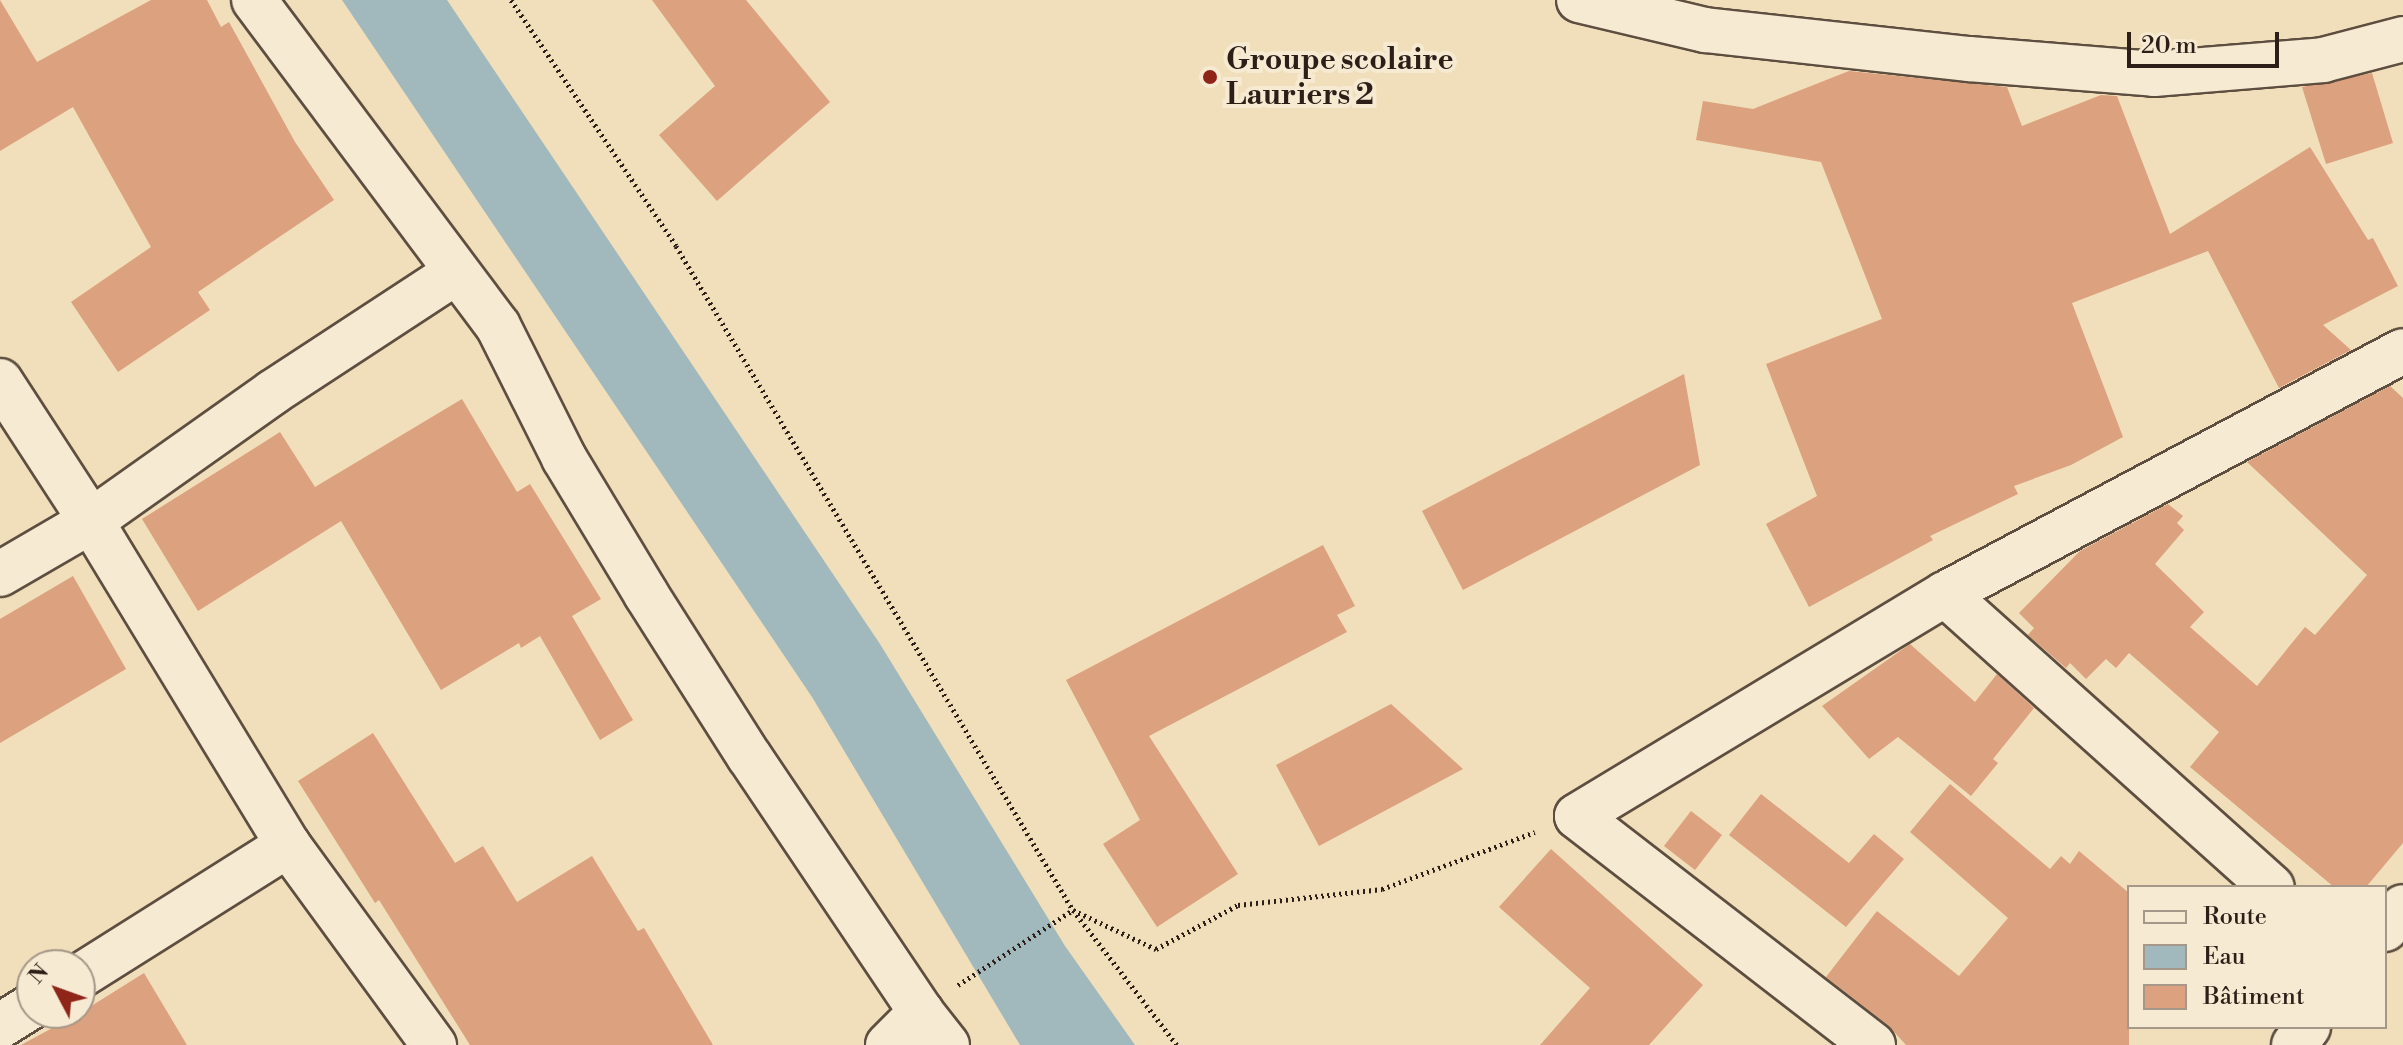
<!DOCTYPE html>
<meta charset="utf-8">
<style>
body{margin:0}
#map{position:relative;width:2403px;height:1045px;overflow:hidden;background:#f1deba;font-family:"Libre Bodoni",serif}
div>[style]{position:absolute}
.water>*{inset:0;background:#a1b9bc}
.building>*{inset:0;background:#dca17e}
.path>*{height:5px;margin-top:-2.5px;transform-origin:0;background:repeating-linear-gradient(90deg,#2d1e18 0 2px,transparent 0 6px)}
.roads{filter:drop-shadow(2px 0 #5e4e40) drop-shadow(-2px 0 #5e4e40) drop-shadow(0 2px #5e4e40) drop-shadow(0 -2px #5e4e40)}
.minor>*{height:44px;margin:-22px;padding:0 22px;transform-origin:22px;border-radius:22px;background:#f6ead2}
.dots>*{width:22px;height:22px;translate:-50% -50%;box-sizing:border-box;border:4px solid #f6ead2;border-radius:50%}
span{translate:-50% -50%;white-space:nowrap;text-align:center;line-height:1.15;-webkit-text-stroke:8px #f6ead2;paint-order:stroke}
.poi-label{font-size:30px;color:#2d1e18;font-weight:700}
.left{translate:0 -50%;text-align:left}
.legend{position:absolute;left:2127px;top:885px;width:260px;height:144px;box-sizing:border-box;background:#f6ead2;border:2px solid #a69888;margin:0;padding:10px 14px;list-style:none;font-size:24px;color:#2d1e18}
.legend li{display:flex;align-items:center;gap:16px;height:40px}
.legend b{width:40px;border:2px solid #a69888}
.north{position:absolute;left:16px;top:949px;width:80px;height:80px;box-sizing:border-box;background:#f6ead2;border:2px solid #a69888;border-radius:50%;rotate:311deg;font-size:22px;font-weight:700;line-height:32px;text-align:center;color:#2d1e18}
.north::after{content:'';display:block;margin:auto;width:28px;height:36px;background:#8f2418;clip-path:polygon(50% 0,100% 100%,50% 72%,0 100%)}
.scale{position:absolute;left:2127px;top:32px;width:152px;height:36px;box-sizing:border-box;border:4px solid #2d1e18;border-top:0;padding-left:10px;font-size:24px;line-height:28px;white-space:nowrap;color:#2d1e18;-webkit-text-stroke:6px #f6ead2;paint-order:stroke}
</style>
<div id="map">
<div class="water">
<i style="clip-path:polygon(342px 0,447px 0,880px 644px,1065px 946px,1135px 1045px,1020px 1045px,812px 697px)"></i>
</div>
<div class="building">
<i style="clip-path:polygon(0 0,37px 62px,151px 0,207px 0,221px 27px,229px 22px,295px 142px,334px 200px,198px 292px,210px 310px,118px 372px,71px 302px,151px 247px,73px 107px,0 151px)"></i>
<i style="clip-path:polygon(652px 0,746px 0,830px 102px,717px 201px,659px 135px,715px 86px)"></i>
<i style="clip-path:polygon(1849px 71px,2007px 87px,2022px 126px,2101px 95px,2117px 96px,2170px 234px,2310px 147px,2368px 240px,2373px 238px,2398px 286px,2323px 325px,2351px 350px,2279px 388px,2208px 251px,2072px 303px,2123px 437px,2071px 465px,2014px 486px,2018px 494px,1930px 536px,1933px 540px,1809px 607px,1766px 524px,1817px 496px,1766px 364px,1882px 319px,1821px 162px,1696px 140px,1703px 101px,1753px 109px)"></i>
<i style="clip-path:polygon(2372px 73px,2393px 143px,2326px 164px,2302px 87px)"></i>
<i style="clip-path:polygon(1684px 374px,1700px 465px,1463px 590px,1422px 511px)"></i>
<i style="clip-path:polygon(2390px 386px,2403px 398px,2403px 843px,2366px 887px,2334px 887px,2190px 767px,2219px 732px,2129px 653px,2116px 668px,2106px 659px,2086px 679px,2070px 663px,2066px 668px,2028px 635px,2034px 628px,2019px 613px,2080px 551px,2168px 504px,2183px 516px,2177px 523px,2184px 530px,2155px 564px,2204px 612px,2190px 627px,2257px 686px,2305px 627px,2315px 635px,2367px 575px,2247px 462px)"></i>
<i style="clip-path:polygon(462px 399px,517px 492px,530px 484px,601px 599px,572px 616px,633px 720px,600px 740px,540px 636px,521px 648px,519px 643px,441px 690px,341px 521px,198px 611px,142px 519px,280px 432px,315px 487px)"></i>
<i style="clip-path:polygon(1323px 545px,1355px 606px,1337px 615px,1347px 632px,1149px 736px,1238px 874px,1157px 927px,1103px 844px,1140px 820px,1066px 680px)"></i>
<i style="clip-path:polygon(73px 576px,126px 669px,0 743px,0 619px)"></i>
<i style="clip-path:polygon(1910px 644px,1975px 702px,1997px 674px,2034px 708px,1993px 759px,1998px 763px,1971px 796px,1898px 737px,1869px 759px,1822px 706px)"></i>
<i style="clip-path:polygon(1391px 704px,1463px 769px,1319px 846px,1276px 765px)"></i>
<i style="clip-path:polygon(373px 733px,455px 863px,483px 846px,517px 902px,592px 856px,638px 931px,644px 928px,713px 1045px,470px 1045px,379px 900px,375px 903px,298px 781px)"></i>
<i style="clip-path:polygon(1950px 784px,2050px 869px,2061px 856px,2070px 864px,2079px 851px,2129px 893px,2129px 1045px,1906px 1045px,1888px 1025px,1826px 977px,1877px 911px,1959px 976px,2008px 918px,1910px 832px)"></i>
<i style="clip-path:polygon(1761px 794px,1849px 863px,1874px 834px,1904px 859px,1846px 927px,1729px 835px)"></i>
<i style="clip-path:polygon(1691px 811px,1722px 835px,1695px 870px,1664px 846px)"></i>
<i style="clip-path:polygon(1551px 849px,1703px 985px,1649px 1045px,1540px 1045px,1590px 988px,1499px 907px)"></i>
<i style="clip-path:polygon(144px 973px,187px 1045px,21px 1045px,80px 1013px)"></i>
</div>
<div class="path">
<i style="left:511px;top:0;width:296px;rotate:56.1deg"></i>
<i style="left:676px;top:246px;width:774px;rotate:59.13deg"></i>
<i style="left:1073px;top:910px;width:170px;rotate:52.4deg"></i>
<i style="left:958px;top:985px;width:137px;rotate:-33.1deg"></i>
<i style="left:1073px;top:910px;width:92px;rotate:25.2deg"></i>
<i style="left:1156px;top:949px;width:93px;rotate:-28.2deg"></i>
<i style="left:1238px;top:905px;width:145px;rotate:-6.3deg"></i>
<i style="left:1382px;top:889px;width:163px;rotate:-20.4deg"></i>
</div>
<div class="roads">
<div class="minor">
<i style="left:254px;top:0;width:407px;rotate:53.2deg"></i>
<i style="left:498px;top:326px;width:148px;rotate:63.4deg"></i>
<i style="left:564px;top:458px;width:159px;rotate:58.9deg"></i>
<i style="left:646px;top:594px;width:192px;rotate:57.6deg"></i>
<i style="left:749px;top:756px;width:308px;rotate:56.1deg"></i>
<i style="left:921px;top:1012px;width:42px;rotate:51.8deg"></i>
<i style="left:1579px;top:0;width:130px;rotate:13.4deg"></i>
<i style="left:1705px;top:30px;width:266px;rotate:6.3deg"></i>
<i style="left:1969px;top:59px;width:186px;rotate:4.6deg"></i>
<i style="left:2154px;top:74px;width:170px;rotate:-4.7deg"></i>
<i style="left:2323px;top:60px;width:83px;rotate:-14.7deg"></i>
<i style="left:0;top:381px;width:167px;rotate:57deg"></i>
<i style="left:91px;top:521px;width:379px;rotate:58.7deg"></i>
<i style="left:288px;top:845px;width:248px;rotate:53.9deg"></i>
<i style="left:0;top:574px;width:105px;rotate:-30.2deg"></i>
<i style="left:91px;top:521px;width:223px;rotate:-35.3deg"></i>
<i style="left:273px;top:392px;width:217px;rotate:-33.2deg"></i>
<i style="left:1945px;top:594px;width:439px;rotate:41.9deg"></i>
<i style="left:2385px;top:929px;width:28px;rotate:-51deg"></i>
<i style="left:80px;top:976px;width:246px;rotate:-32.2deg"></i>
<i style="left:0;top:1026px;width:38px;rotate:-32deg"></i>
<i style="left:888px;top:1045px;width:47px;rotate:-45deg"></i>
<i style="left:1873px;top:1045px;width:374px;rotate:-142.3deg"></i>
<i style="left:1577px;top:816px;width:430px;rotate:-31.1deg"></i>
<i style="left:1945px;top:594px;width:518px;rotate:-27.95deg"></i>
<i style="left:2294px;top:1045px;width:23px;rotate:-52deg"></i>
</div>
</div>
<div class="dots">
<i style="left:1210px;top:77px;background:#8f2418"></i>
</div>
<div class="poi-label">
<span class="left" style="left:1226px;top:77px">Groupe scolaire<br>Lauriers 2</span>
</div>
<ul class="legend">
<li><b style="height:10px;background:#f6ead2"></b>Route</li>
<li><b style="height:22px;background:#a1b9bc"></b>Eau</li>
<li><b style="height:22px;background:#dca17e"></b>Bâtiment</li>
</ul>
<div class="north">N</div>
<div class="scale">20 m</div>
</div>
